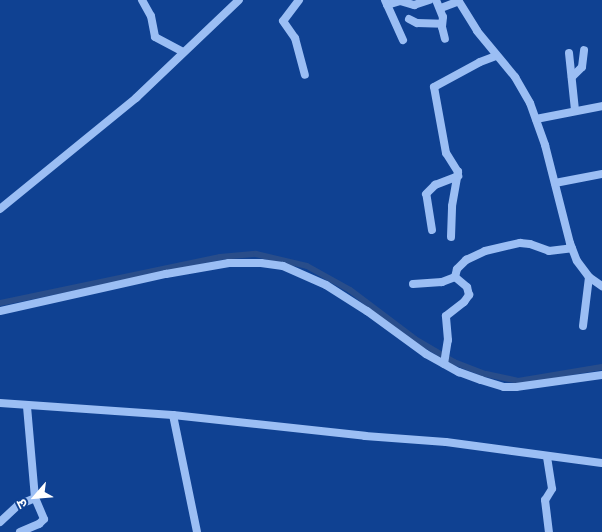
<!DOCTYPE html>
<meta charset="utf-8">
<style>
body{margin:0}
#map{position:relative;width:602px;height:532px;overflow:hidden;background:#0f4192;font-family:"PT Sans","Noto Sans Devanagari",sans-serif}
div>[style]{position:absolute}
.canal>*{height:6px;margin:-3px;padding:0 3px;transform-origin:3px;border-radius:3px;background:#294d8a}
.minor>*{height:8px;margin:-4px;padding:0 4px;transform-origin:4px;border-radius:4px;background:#9bbef4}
span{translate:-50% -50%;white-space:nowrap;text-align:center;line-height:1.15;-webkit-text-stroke:4.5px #0f4192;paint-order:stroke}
.north{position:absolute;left:10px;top:472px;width:50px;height:50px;-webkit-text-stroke:4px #0f4192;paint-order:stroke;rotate:243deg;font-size:14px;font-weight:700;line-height:20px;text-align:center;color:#fff}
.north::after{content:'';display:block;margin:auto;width:18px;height:22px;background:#fff;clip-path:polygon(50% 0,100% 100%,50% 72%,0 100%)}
</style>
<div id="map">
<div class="canal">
<i style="left:0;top:303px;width:225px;rotate:-11.8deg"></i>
<i style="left:220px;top:257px;width:36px;rotate:-5deg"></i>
<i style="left:256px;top:254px;width:52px;rotate:13.2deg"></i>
<i style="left:307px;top:266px;width:49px;rotate:29.2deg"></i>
<i style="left:350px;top:290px;width:81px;rotate:37deg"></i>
<i style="left:415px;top:339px;width:45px;rotate:30.5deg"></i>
<i style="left:454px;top:362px;width:34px;rotate:21deg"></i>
<i style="left:486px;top:374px;width:33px;rotate:12deg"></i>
<i style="left:518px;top:381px;width:85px;rotate:-9.5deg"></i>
</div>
<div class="minor">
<i style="left:142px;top:0;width:18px;rotate:61deg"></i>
<i style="left:151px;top:16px;width:21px;rotate:79deg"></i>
<i style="left:155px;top:37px;width:32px;rotate:28deg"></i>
<i style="left:299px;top:0;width:26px;rotate:127deg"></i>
<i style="left:283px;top:21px;width:21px;rotate:55deg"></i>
<i style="left:295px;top:38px;width:38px;rotate:75deg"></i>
<i style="left:385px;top:0;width:44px;rotate:65.8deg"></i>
<i style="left:436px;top:0;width:18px;rotate:68deg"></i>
<i style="left:443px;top:17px;width:10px;rotate:96deg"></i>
<i style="left:442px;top:27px;width:12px;rotate:76deg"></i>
<i style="left:458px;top:0;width:36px;rotate:58deg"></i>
<i style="left:477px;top:31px;width:60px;rotate:50.4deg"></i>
<i style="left:515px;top:77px;width:30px;rotate:60deg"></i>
<i style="left:530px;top:103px;width:45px;rotate:70.3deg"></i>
<i style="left:545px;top:145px;width:101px;rotate:75.7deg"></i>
<i style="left:570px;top:243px;width:19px;rotate:69deg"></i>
<i style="left:577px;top:261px;width:20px;rotate:53deg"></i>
<i style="left:589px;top:277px;width:16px;rotate:35deg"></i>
<i style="left:387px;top:5px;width:14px;rotate:-17deg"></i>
<i style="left:400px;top:1px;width:15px;rotate:16deg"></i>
<i style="left:414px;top:5px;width:16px;rotate:-18deg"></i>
<i style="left:441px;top:8px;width:19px;rotate:-21deg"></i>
<i style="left:409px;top:19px;width:9px;rotate:27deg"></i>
<i style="left:417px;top:23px;width:25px;rotate:2deg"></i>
<i style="left:569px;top:53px;width:57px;rotate:84deg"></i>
<i style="left:572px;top:77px;width:14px;rotate:-45deg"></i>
<i style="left:582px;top:67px;width:17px;rotate:-83deg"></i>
<i style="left:536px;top:119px;width:67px;rotate:-11.1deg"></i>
<i style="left:555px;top:183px;width:48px;rotate:-10.8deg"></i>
<i style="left:0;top:209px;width:176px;rotate:-39.2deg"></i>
<i style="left:136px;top:98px;width:142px;rotate:-43.6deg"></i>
<i style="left:432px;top:230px;width:36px;rotate:-99deg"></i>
<i style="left:426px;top:194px;width:13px;rotate:-45deg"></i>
<i style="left:435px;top:185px;width:25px;rotate:-21deg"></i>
<i style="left:451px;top:237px;width:31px;rotate:-88deg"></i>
<i style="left:452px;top:206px;width:35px;rotate:-80deg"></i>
<i style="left:458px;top:172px;width:22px;rotate:-122deg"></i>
<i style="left:446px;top:153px;width:67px;rotate:-100.3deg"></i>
<i style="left:434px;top:87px;width:52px;rotate:-28.5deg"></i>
<i style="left:480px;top:62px;width:17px;rotate:-21deg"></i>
<i style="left:413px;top:284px;width:29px;rotate:-4deg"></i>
<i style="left:442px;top:282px;width:14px;rotate:-21deg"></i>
<i style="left:0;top:311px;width:170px;rotate:-12.6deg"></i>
<i style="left:166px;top:274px;width:64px;rotate:-9.9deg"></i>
<i style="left:229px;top:263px;width:32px"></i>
<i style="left:261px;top:263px;width:22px;rotate:8deg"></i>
<i style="left:283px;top:266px;width:47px;rotate:23.8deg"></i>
<i style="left:326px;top:285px;width:49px;rotate:32.4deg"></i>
<i style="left:367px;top:311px;width:73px;rotate:36.1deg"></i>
<i style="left:426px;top:354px;width:38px;rotate:29deg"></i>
<i style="left:459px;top:372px;width:23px;rotate:20deg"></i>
<i style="left:481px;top:380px;width:24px;rotate:17deg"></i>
<i style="left:504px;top:387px;width:12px"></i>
<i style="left:516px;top:387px;width:87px;rotate:-7.9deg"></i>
<i style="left:583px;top:326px;width:49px;rotate:-83deg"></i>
<i style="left:444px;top:364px;width:24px;rotate:-81deg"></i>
<i style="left:448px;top:340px;width:24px;rotate:-95deg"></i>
<i style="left:446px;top:316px;width:23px;rotate:-38deg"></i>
<i style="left:464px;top:302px;width:9px;rotate:-54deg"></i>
<i style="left:469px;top:295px;width:8px;rotate:-104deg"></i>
<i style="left:467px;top:287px;width:16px;rotate:-140deg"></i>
<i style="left:455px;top:277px;width:8px;rotate:-76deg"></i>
<i style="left:457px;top:269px;width:13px;rotate:-45deg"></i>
<i style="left:466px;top:260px;width:21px;rotate:-25deg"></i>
<i style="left:485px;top:251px;width:36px;rotate:-13deg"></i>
<i style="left:520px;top:243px;width:10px;rotate:6deg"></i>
<i style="left:530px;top:244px;width:20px;rotate:20deg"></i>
<i style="left:549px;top:251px;width:23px;rotate:-7deg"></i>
<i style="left:0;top:403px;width:173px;rotate:4deg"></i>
<i style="left:173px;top:415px;width:193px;rotate:6.2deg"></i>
<i style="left:365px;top:436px;width:81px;rotate:4.2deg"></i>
<i style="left:446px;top:442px;width:157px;rotate:7.7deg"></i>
<i style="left:173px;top:415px;width:119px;rotate:78.4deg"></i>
<i style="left:547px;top:457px;width:32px;rotate:81deg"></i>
<i style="left:552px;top:489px;width:13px;rotate:122deg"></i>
<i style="left:545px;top:500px;width:32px;rotate:83deg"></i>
<i style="left:0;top:522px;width:25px;rotate:-43deg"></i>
<i style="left:18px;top:505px;width:18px;rotate:-22deg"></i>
<i style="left:35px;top:498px;width:92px;rotate:-95deg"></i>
<i style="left:20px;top:532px;width:21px;rotate:-23deg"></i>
<i style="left:39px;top:524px;width:7px;rotate:-45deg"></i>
<i style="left:44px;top:519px;width:23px;rotate:-113deg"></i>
</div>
<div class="north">उ</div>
</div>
